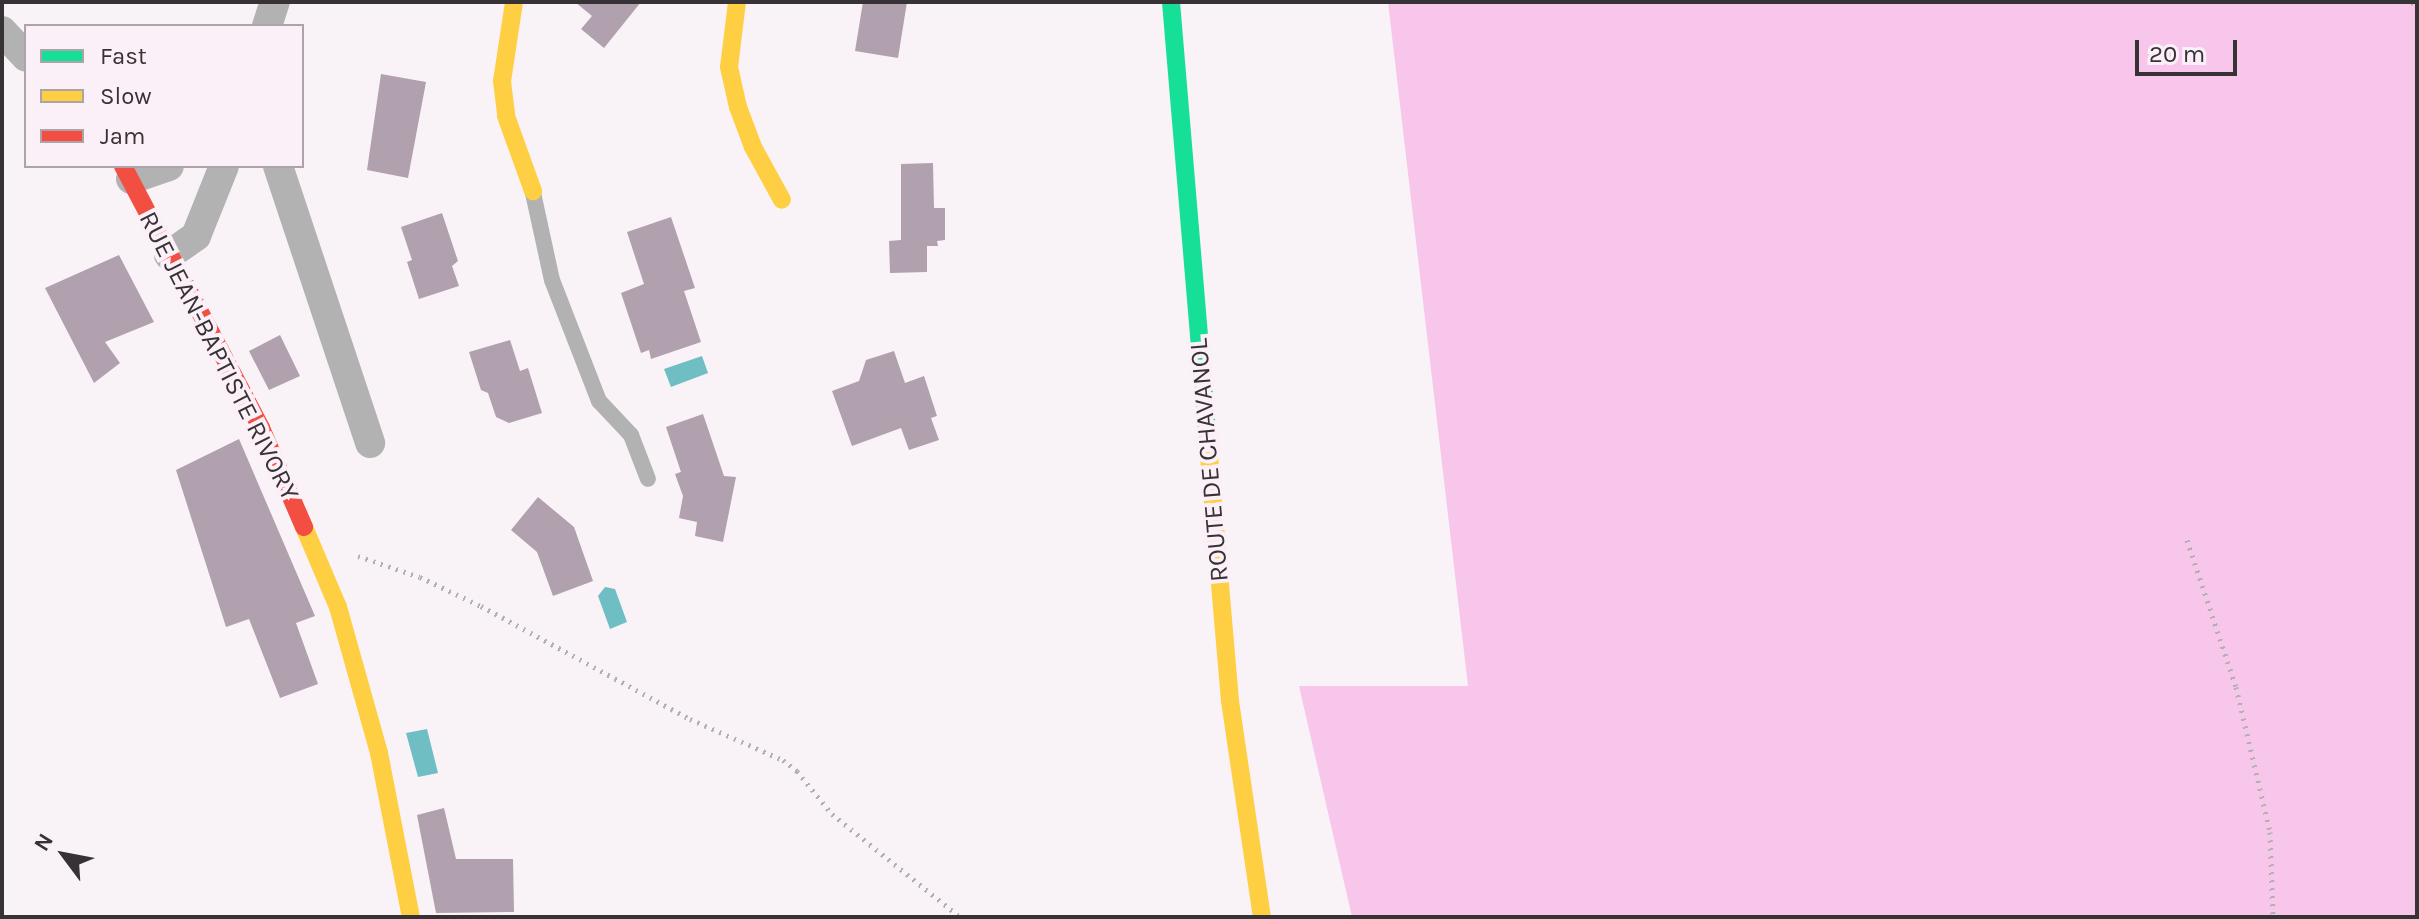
<!DOCTYPE html>
<style>
body{margin:0}
#map{position:relative;width:2419px;height:919px;overflow:hidden;background:#f9f3f7;font-family:Karla,sans-serif}
div>[style]{position:absolute}
.green>*{inset:0;background:#f7c6ea}
.water>*{inset:0;background:#6ebec3}
.building>*{inset:0;background:#b1a0ad}
.path>*{height:5px;margin-top:-2.5px;transform-origin:0;background:repeating-linear-gradient(90deg,#b2b1b2 0 2px,transparent 0 8px)}
.lane>*{height:16px;margin:-8px;padding:0 8px;transform-origin:8px;border-radius:8px;background:#b2b2b3}
.street>*{height:30px;margin:-15px;padding:0 15px;transform-origin:15px;border-radius:15px;background:#b2b2b3}
.fast>*{height:18px;margin:-9px;padding:0 9px;transform-origin:9px;border-radius:9px;background:#16e098}
.slow>*{height:18px;margin:-9px;padding:0 9px;transform-origin:9px;border-radius:9px;background:#ffcf43}
.jam>*{height:18px;margin:-9px;padding:0 9px;transform-origin:9px;border-radius:9px;background:#f24e42}
span{translate:-50% -50%;white-space:nowrap;text-align:center;line-height:1.15;-webkit-text-stroke:8px #fcf0f8;paint-order:stroke}
.street-label{font-size:26px;color:#373235}
.frame{position:absolute;inset:0;border:4px solid #373235;pointer-events:none}
.legend{position:absolute;left:24px;top:24px;width:280px;height:144px;box-sizing:border-box;background:#fcf0f8;border:2px solid #ada4aa;margin:0;padding:10px 14px;list-style:none;font-size:24px;color:#373235}
.legend li{display:flex;align-items:center;gap:16px;height:40px}
.legend b{width:40px;border:2px solid #ada4aa}
.north{position:absolute;left:24px;top:815px;width:80px;height:80px;-webkit-text-stroke:6px #fcf0f8;paint-order:stroke;rotate:302deg;font-size:22px;font-weight:700;line-height:32px;text-align:center;color:#373235}
.north::after{content:'';display:block;margin:auto;width:28px;height:36px;background:#373235;clip-path:polygon(50% 0,100% 100%,50% 72%,0 100%)}
.scale{position:absolute;left:2135px;top:40px;width:102px;height:36px;box-sizing:border-box;border:4px solid #373235;border-top:0;padding-left:10px;font-size:24px;line-height:28px;white-space:nowrap;color:#373235;-webkit-text-stroke:6px #fcf0f8;paint-order:stroke}
</style>
<div id="map">
<div class="green">
<i style="clip-path:polygon(1388px 2px,2417px 2px,2417px 917px,1352px 917px,1299px 686px,1468px 686px)"></i>
</div>
<div class="water">
<i style="clip-path:polygon(702px 356px,708px 373px,671px 387px,664px 369px)"></i>
<i style="clip-path:polygon(605px 587px,615px 589px,627px 622px,610px 629px,598px 596px)"></i>
<i style="clip-path:polygon(427px 729px,438px 773px,418px 777px,406px 733px)"></i>
</div>
<div class="building">
<i style="clip-path:polygon(575px 2px,641px 2px,604px 48px,581px 29px,592px 16px)"></i>
<i style="clip-path:polygon(863px 2px,907px 2px,898px 58px,855px 51px)"></i>
<i style="clip-path:polygon(381px 74px,426px 82px,408px 178px,367px 170px)"></i>
<i style="clip-path:polygon(933px 163px,934px 208px,945px 208px,945px 240px,937px 241px,938px 246px,927px 246px,927px 272px,890px 273px,889px 241px,901px 240px,901px 164px)"></i>
<i style="clip-path:polygon(442px 213px,458px 261px,452px 266px,459px 286px,419px 299px,407px 262px,412px 260px,401px 227px)"></i>
<i style="clip-path:polygon(671px 217px,695px 288px,684px 291px,701px 342px,651px 359px,649px 350px,641px 353px,621px 293px,644px 284px,627px 232px)"></i>
<i style="clip-path:polygon(119px 255px,154px 322px,105px 342px,120px 363px,94px 383px,45px 288px)"></i>
<i style="clip-path:polygon(280px 335px,300px 376px,269px 390px,249px 351px)"></i>
<i style="clip-path:polygon(510px 340px,520px 371px,528px 368px,542px 413px,509px 423px,496px 417px,488px 393px,481px 390px,469px 352px)"></i>
<i style="clip-path:polygon(894px 351px,905px 383px,924px 376px,937px 416px,931px 418px,939px 440px,909px 450px,901px 428px,852px 446px,832px 391px,859px 381px,866px 360px)"></i>
<i style="clip-path:polygon(703px 414px,724px 476px,736px 477px,723px 542px,695px 536px,697px 522px,679px 518px,683px 496px,675px 474px,681px 472px,666px 427px)"></i>
<i style="clip-path:polygon(239px 439px,315px 616px,296px 623px,318px 684px,280px 698px,249px 619px,226px 627px,176px 470px)"></i>
<i style="clip-path:polygon(538px 497px,574px 527px,593px 581px,553px 596px,537px 552px,511px 530px)"></i>
<i style="clip-path:polygon(444px 808px,456px 859px,513px 859px,514px 912px,436px 913px,417px 815px)"></i>
</div>
<div class="path">
<i style="left:2412px;top:2px;width:6px;rotate:31deg"></i>
<i style="left:2187px;top:540px;width:155px;rotate:71.6deg"></i>
<i style="left:2236px;top:687px;width:149px;rotate:76.8deg"></i>
<i style="left:2270px;top:832px;width:85px;rotate:88deg"></i>
<i style="left:358px;top:556px;width:65px;rotate:18.7deg"></i>
<i style="left:420px;top:577px;width:68px;rotate:25.4deg"></i>
<i style="left:481px;top:606px;width:238px;rotate:28.4deg"></i>
<i style="left:690px;top:719px;width:102px;rotate:23.8deg"></i>
<i style="left:783px;top:760px;width:18px;rotate:38deg"></i>
<i style="left:797px;top:771px;width:55px;rotate:50.9deg"></i>
<i style="left:832px;top:814px;width:164px;rotate:38.8deg"></i>
</div>
<div class="lane">
<i style="left:533px;top:193px;width:89px;rotate:77.7deg"></i>
<i style="left:552px;top:280px;width:130px;rotate:68.8deg"></i>
<i style="left:599px;top:401px;width:47px;rotate:46.7deg"></i>
<i style="left:631px;top:435px;width:47px;rotate:68.9deg"></i>
</div>
<div class="street">
<i style="left:267px;top:26px;width:25px;rotate:-72deg"></i>
<i style="left:2px;top:31px;width:35px;rotate:47deg"></i>
<i style="left:278px;top:166px;width:292px;rotate:71.6deg"></i>
<i style="left:131px;top:179px;width:40px;rotate:-18.9deg"></i>
<i style="left:169px;top:255px;width:33px;rotate:-35deg"></i>
<i style="left:196px;top:236px;width:75px;rotate:-68.2deg"></i>
</div>
<div class="fast">
<i style="left:1171px;top:2px;width:456px;rotate:85.2deg"></i>
</div>
<div class="slow">
<i style="left:514px;top:2px;width:80px;rotate:98.6deg"></i>
<i style="left:502px;top:81px;width:35px;rotate:83deg"></i>
<i style="left:506px;top:116px;width:80px;rotate:70.2deg"></i>
<i style="left:737px;top:2px;width:65px;rotate:97deg"></i>
<i style="left:729px;top:67px;width:41px;rotate:77.3deg"></i>
<i style="left:738px;top:107px;width:43px;rotate:69.4deg"></i>
<i style="left:753px;top:147px;width:60px;rotate:61.3deg"></i>
<i style="left:1209px;top:456px;width:246px;rotate:85.1deg"></i>
<i style="left:1230px;top:701px;width:218px;rotate:81.6deg"></i>
<i style="left:304px;top:527px;width:87px;rotate:67deg"></i>
<i style="left:338px;top:607px;width:152px;rotate:74.3deg"></i>
<i style="left:379px;top:753px;width:167px;rotate:79deg"></i>
</div>
<div class="jam">
<i style="left:123px;top:166px;width:296px;rotate:62.2deg"></i>
<i style="left:261px;top:428px;width:108px;rotate:66.5deg"></i>
</div>
<div class="street-label">
<span style="left:219px;top:356px;rotate:63deg">RUE JEAN-BAPTISTE RIVORY</span>
<span style="left:1209px;top:460px;rotate:-95deg">ROUTE DE CHAVANOL</span>
</div>
<div class="frame"></div>
<ul class="legend">
<li><b style="height:10px;background:#16e098"></b>Fast</li>
<li><b style="height:10px;background:#ffcf43"></b>Slow</li>
<li><b style="height:10px;background:#f24e42"></b>Jam</li>
</ul>
<div class="north">N</div>
<div class="scale">20 m</div>
</div>
